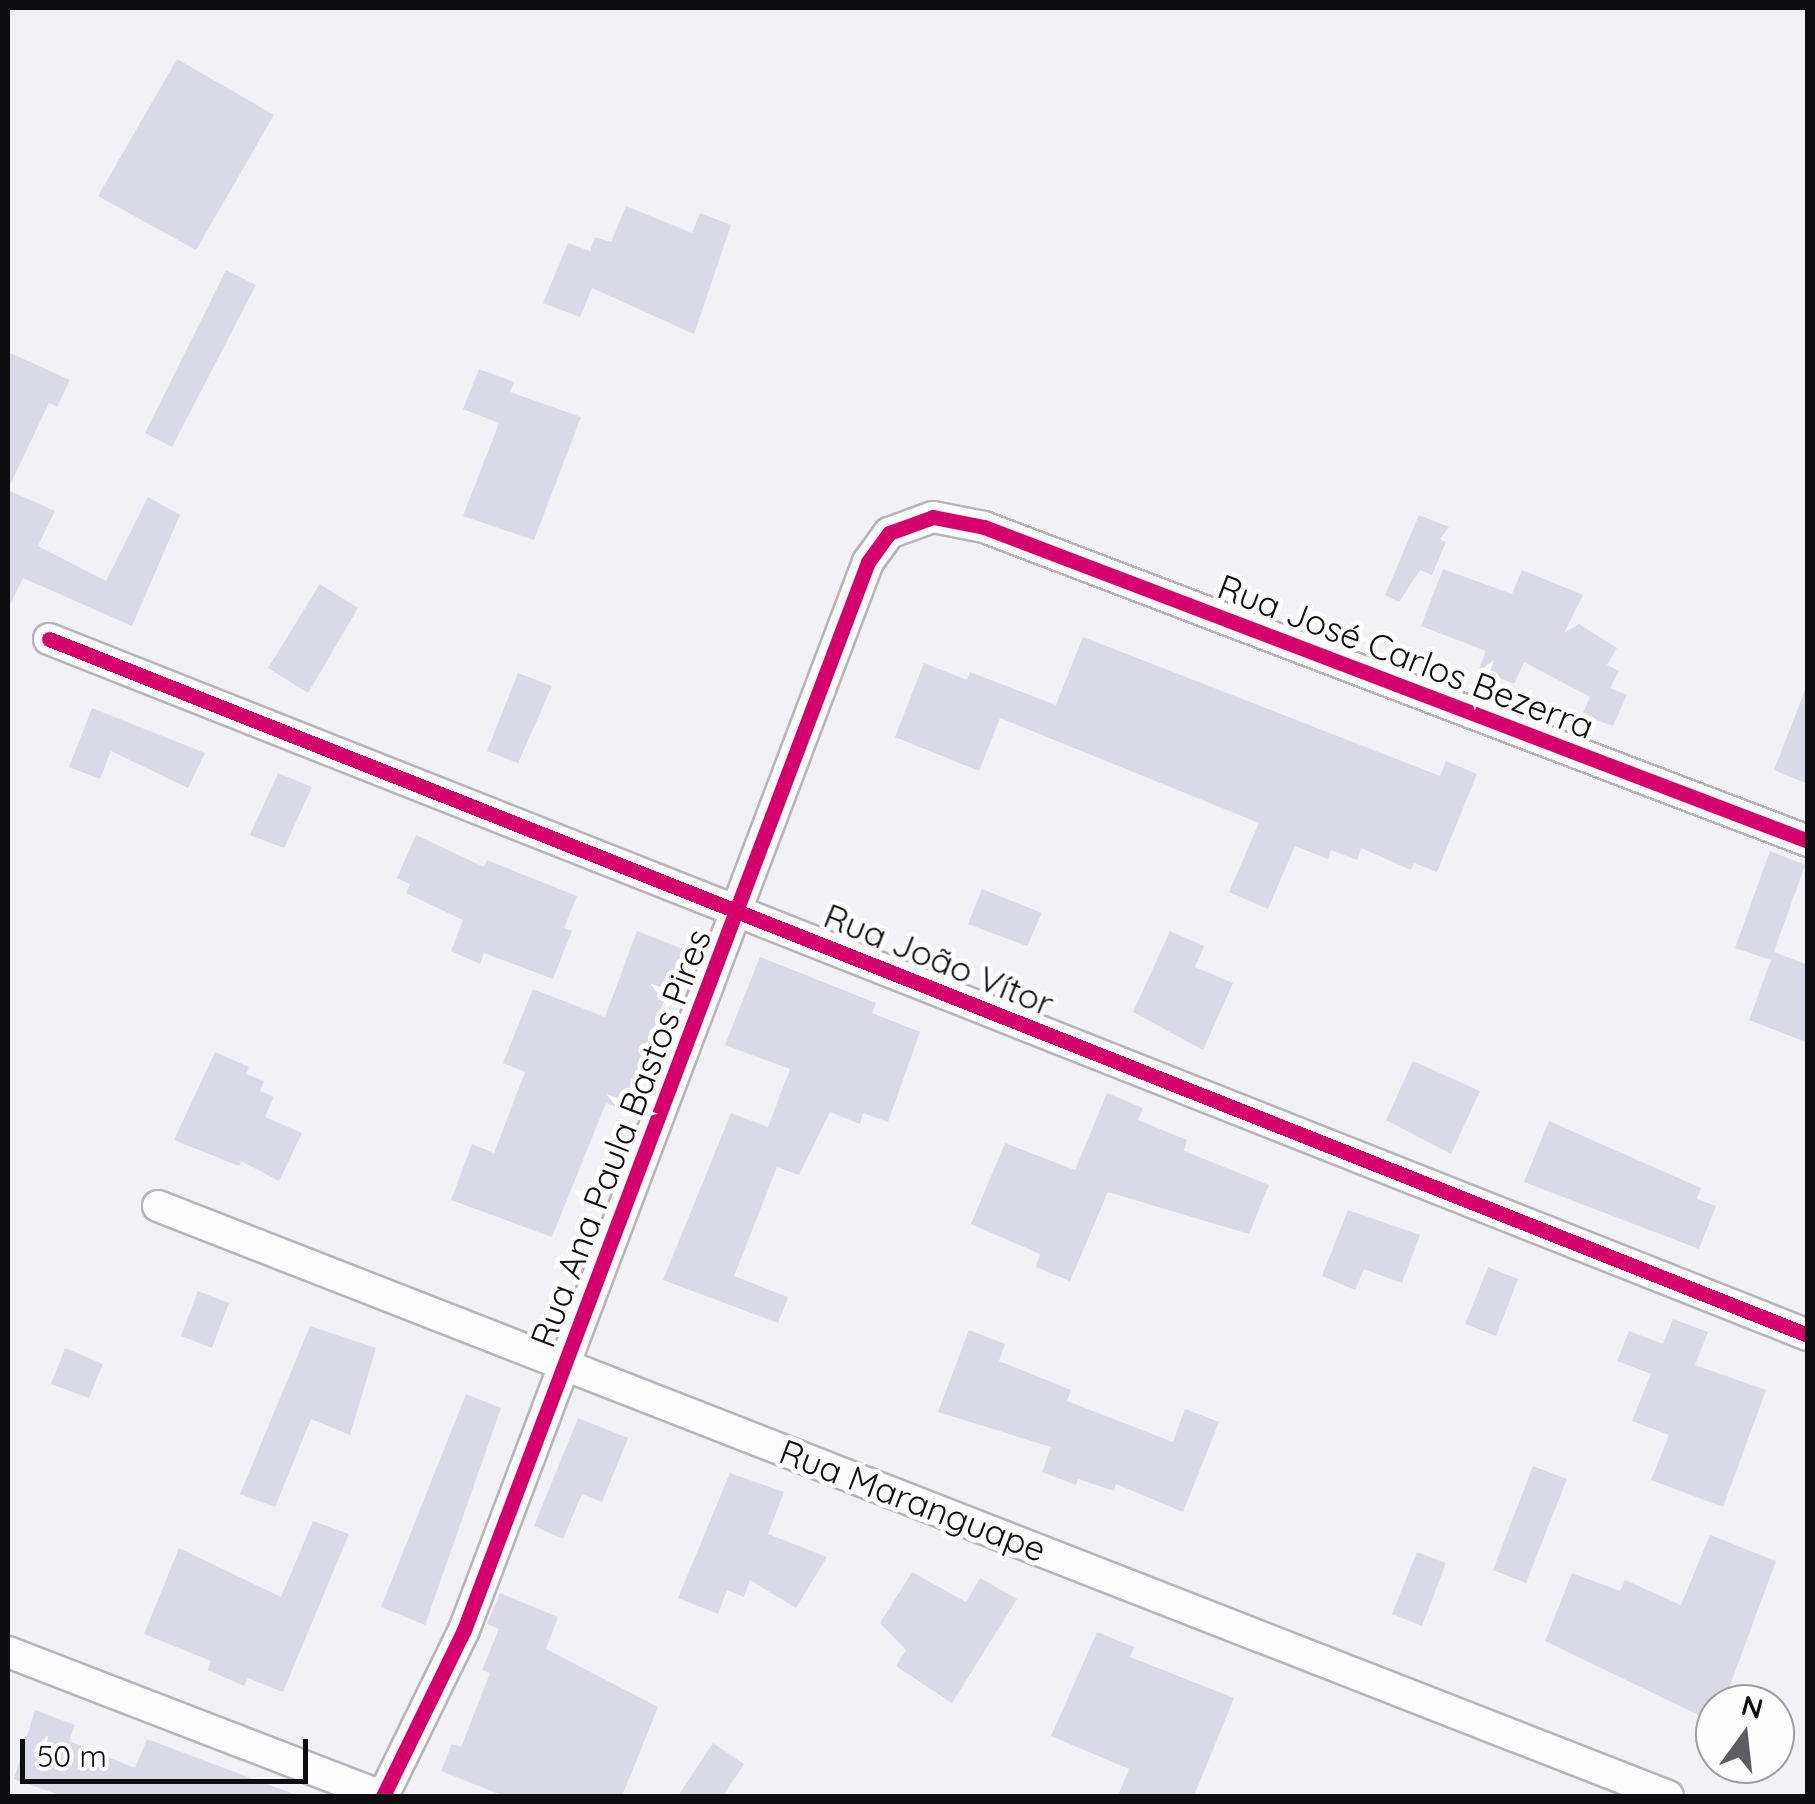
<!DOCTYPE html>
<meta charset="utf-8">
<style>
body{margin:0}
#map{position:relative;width:1815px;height:1804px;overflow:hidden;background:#f1f1f6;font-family:Quicksand,sans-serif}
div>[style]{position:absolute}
.building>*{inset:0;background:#d9dae6}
.roads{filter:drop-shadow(2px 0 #b6b6ba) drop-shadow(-2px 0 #b6b6ba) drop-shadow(0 2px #b6b6ba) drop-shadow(0 -2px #b6b6ba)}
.street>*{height:30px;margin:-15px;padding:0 15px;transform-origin:15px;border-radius:15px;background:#fdfdfe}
.cycleway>*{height:15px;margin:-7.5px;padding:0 7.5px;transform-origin:7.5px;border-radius:7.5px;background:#d6006c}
span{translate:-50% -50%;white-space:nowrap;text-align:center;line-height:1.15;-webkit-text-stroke:10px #fefefe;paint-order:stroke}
.street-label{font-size:35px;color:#0e0e11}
.frame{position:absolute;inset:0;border:10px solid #0e0e11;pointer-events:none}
.north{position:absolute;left:1695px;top:1684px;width:100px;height:100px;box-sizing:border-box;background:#fefefe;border:2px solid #9e9e9f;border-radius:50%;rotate:15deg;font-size:28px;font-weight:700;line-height:40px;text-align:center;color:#0e0e11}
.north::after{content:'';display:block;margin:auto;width:35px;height:45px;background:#5d5d61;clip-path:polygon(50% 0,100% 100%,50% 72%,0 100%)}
.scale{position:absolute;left:20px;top:1739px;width:288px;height:45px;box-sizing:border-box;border:5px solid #0e0e11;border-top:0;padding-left:12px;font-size:30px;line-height:35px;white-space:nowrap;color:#0e0e11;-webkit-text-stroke:8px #fefefe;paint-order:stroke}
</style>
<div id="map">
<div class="building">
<i style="clip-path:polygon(177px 59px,274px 115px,196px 250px,98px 196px)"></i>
<i style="clip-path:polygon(626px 206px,692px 233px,700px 213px,731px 225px,694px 334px,592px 288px,580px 317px,543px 303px,568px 243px,590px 251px,595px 237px,611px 242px)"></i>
<i style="clip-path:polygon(226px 270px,256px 285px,172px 447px,145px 433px)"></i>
<i style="clip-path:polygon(8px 352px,70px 380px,57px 407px,49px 403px,8px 489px)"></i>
<i style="clip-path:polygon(479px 369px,514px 382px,510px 392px,581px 417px,534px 540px,463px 516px,499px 423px,463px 409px)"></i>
<i style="clip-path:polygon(8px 490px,55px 511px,38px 546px,106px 581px,148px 497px,180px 515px,132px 626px,23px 578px,8px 609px)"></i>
<i style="clip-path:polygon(1419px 515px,1449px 527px,1440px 539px,1446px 542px,1432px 575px,1420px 570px,1399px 602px,1385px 595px)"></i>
<i style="clip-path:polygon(1443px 569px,1512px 594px,1522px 570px,1583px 595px,1564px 633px,1579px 624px,1617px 648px,1607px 665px,1619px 671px,1610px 688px,1627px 695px,1613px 726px,1582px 715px,1590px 697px,1524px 662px,1514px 684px,1479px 669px,1486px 651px,1421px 626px)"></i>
<i style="clip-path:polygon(320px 584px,358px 608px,308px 693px,268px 668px)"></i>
<i style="clip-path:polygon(1083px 637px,1440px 776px,1446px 761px,1477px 774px,1437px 872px,1414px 863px,1411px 870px,1361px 848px,1357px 860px,1331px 850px,1328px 859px,1295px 846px,1268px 909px,1229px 892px,1259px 823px,1000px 718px,979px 771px,895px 737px,924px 663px,967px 680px,970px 672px,1056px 705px)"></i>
<i style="clip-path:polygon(518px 673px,552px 686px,518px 763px,487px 751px)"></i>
<i style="clip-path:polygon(1805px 690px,1808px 690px,1808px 784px,1774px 770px)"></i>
<i style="clip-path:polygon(92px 708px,205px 753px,188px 788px,111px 751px,100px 779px,69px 767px)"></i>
<i style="clip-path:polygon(278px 773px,312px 787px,284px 848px,250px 835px)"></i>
<i style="clip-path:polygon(416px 835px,484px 867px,487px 860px,577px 896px,564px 928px,572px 931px,553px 979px,484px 953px,480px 964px,451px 951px,463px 920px,406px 893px,410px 884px,397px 878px)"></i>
<i style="clip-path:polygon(1770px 851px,1805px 865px,1771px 960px,1735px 948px)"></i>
<i style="clip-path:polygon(982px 889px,1042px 913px,1027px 946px,968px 924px)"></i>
<i style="clip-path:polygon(637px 931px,683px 949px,624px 1110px,606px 1103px,552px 1237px,451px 1200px,472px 1144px,494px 1153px,525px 1072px,503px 1063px,533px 989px,605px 1017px)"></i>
<i style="clip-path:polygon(1170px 931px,1204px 946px,1195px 967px,1233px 983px,1203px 1050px,1133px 1012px)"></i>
<i style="clip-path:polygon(1774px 952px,1808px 965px,1808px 1043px,1749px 1020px)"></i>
<i style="clip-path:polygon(760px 957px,876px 1003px,872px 1013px,920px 1032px,888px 1122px,863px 1113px,860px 1124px,830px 1112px,799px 1175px,777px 1167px,734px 1276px,788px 1297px,778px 1323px,663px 1280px,731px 1113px,768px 1127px,790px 1069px,725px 1045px)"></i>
<i style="clip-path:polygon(215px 1052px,249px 1067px,246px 1074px,264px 1081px,260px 1091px,274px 1097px,265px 1117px,302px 1133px,279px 1181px,241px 1161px,239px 1166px,174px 1140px)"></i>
<i style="clip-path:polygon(1413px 1061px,1480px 1091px,1451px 1154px,1386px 1120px)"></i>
<i style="clip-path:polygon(1107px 1093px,1143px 1108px,1138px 1120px,1187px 1140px,1184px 1151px,1269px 1185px,1249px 1234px,1108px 1192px,1070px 1281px,1036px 1267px,1040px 1254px,971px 1224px,1005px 1143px,1075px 1170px)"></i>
<i style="clip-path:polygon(1549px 1121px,1701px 1188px,1697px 1199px,1716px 1206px,1699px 1249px,1524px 1182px)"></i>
<i style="clip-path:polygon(1348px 1210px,1420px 1235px,1402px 1283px,1364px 1269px,1355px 1290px,1322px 1276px)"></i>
<i style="clip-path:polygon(1488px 1267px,1518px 1279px,1496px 1336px,1465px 1324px)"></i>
<i style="clip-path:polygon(198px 1291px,229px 1303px,212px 1348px,181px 1336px)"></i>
<i style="clip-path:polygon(1673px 1319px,1708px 1332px,1695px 1365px,1766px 1390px,1723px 1507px,1651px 1480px,1669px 1435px,1632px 1421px,1651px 1374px,1617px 1361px,1629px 1331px,1663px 1344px)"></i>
<i style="clip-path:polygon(310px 1326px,376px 1348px,350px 1435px,311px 1419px,275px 1507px,240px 1494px)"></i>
<i style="clip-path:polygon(969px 1330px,1005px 1344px,999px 1361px,1071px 1390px,1067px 1401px,1173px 1442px,1185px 1409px,1219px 1422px,1183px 1512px,1116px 1484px,1114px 1491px,1078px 1479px,1076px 1485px,1042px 1472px,1051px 1447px,938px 1412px)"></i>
<i style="clip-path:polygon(65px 1348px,103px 1364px,89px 1398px,51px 1384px)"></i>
<i style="clip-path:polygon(466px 1394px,501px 1408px,425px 1625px,381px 1607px)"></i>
<i style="clip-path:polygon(578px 1418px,628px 1438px,602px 1502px,582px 1494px,563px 1539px,534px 1526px)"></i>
<i style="clip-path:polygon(1533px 1466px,1567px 1479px,1526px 1583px,1493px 1570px)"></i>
<i style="clip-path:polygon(730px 1473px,784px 1492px,768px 1534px,827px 1557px,796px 1608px,750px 1580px,744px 1597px,727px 1590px,718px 1614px,678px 1598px)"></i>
<i style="clip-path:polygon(313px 1521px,349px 1534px,283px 1692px,248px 1678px,244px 1686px,208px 1670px,211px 1661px,144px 1634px,179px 1548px,281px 1597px)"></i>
<i style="clip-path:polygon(1710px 1535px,1776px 1561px,1723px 1704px,1715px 1704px,1715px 1723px,1545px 1641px,1572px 1573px,1620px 1591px,1625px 1580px,1681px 1605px)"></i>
<i style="clip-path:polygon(1417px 1552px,1446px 1563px,1422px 1626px,1392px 1614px)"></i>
<i style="clip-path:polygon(912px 1572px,966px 1602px,980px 1578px,1017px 1599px,952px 1703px,896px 1666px,906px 1650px,880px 1623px)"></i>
<i style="clip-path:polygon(500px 1593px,558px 1617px,546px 1649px,658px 1707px,622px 1796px,504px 1796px,441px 1771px,452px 1744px,461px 1747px,490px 1673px,482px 1670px,499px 1629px,487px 1624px)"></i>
<i style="clip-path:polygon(1097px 1632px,1134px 1647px,1130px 1657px,1234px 1698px,1194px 1796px,1118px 1796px,1129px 1769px,1051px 1736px)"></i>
<i style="clip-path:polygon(35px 1710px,75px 1725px,69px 1741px,135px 1768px,147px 1739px,299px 1796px,62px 1796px,14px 1779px)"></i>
<i style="clip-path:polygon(713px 1743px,744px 1764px,723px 1796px,678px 1796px)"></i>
</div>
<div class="roads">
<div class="street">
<i style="left:49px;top:639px;width:1892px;rotate:21.59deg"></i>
<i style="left:158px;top:1206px;width:1621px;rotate:21.34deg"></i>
<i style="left:8px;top:1652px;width:400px;rotate:21.1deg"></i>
<i style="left:383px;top:1796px;width:185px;rotate:-64deg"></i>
<i style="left:464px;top:1630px;width:1142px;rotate:-69.28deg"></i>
<i style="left:868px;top:562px;width:36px;rotate:-54deg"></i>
<i style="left:889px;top:533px;width:47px;rotate:-20deg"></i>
<i style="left:933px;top:517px;width:52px;rotate:11.1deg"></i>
<i style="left:984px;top:527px;width:882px;rotate:20.86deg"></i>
</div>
</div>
<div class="cycleway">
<i style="left:49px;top:639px;width:1892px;rotate:21.59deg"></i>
<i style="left:383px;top:1796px;width:185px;rotate:-64deg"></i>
<i style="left:464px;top:1630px;width:1142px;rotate:-69.28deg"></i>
<i style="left:868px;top:562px;width:36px;rotate:-54deg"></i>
<i style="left:889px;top:533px;width:47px;rotate:-20deg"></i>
<i style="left:933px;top:517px;width:52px;rotate:11.1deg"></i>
<i style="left:984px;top:527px;width:882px;rotate:20.86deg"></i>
</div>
<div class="street-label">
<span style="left:1406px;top:656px;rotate:21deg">Rua José Carlos Bezerra</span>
<span style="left:939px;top:959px;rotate:22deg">Rua João Vítor</span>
<span style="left:620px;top:1138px;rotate:-69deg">Rua Ana Paula Bastos Pires</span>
<span style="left:913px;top:1500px;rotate:21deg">Rua Maranguape</span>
</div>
<div class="frame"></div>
<div class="north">N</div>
<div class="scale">50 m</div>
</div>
